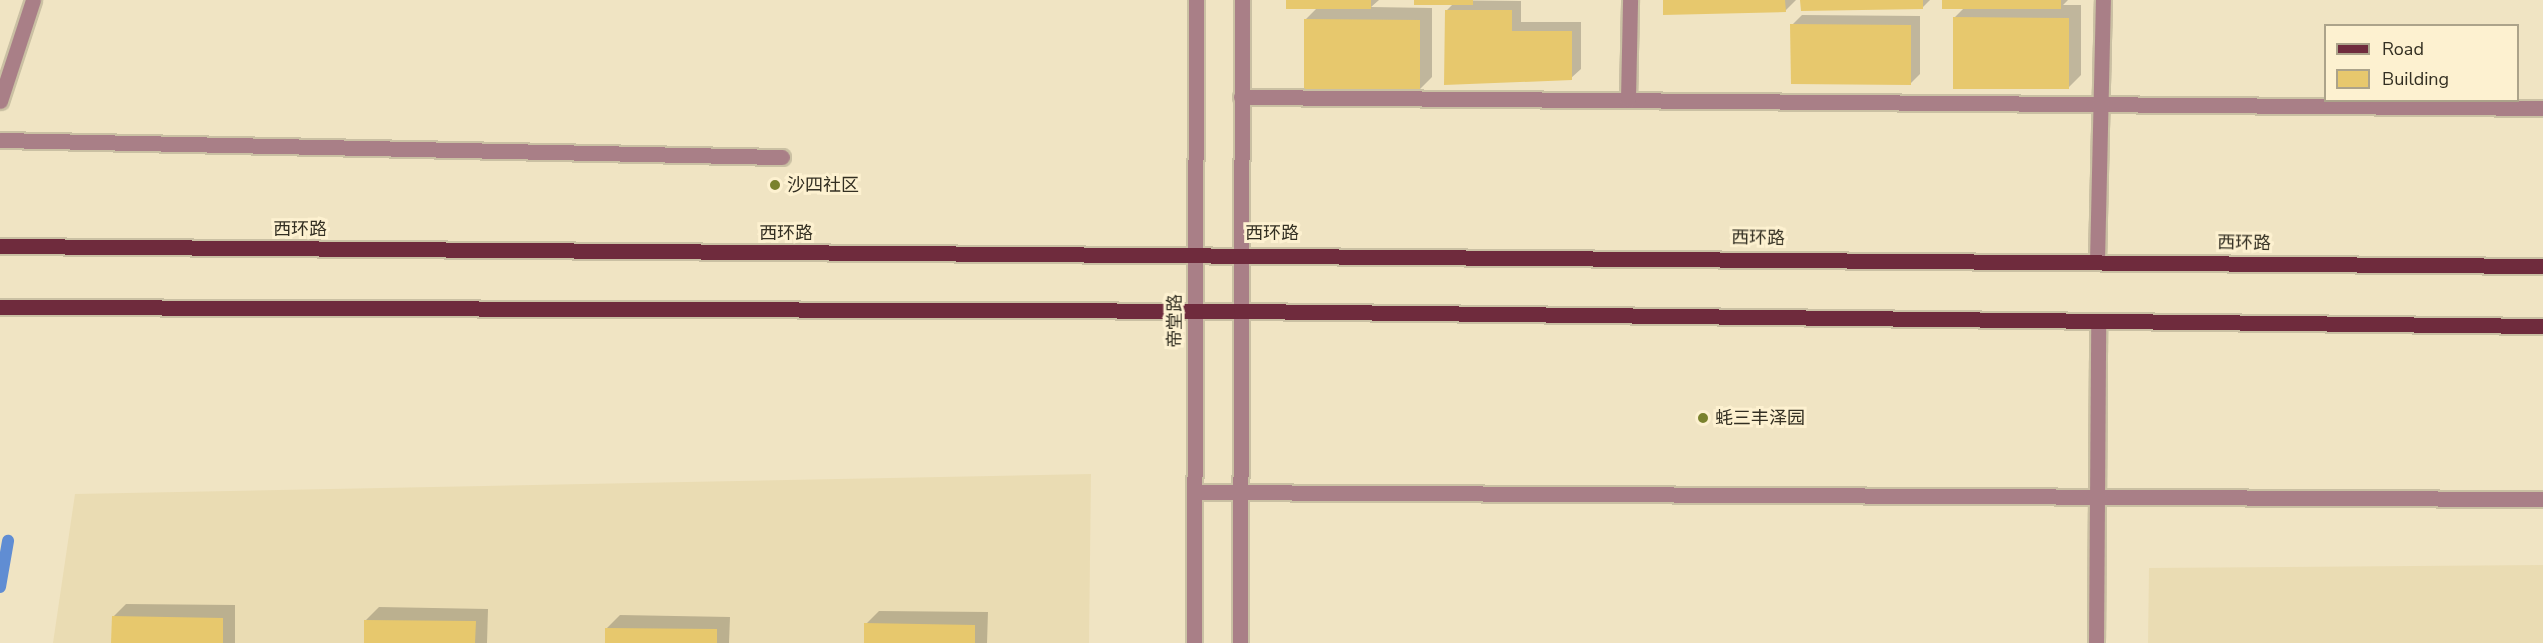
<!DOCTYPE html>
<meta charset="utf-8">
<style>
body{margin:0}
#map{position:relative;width:2543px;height:643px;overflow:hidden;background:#f0e4c3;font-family:"Nunito Sans","Noto Sans SC",sans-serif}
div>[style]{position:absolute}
.built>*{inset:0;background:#eadcb3}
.shadow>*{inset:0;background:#0003}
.stream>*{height:12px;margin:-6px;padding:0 6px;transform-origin:6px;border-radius:6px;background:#608dd3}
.building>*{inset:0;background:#e7c86d}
.roads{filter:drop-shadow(2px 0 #cac0a3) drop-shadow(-2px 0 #cac0a3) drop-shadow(0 2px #cac0a3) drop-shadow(0 -2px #cac0a3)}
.minor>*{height:15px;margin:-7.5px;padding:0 7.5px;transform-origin:7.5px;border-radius:7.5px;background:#a97f87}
.major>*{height:15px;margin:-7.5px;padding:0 7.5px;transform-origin:7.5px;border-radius:7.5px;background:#6f2b3d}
.dots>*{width:16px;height:16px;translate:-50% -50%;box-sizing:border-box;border:3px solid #fdf1d0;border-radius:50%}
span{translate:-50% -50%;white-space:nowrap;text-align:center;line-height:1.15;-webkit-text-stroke:6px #fdf1d0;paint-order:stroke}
.poi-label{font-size:18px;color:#332f22}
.left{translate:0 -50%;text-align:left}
.street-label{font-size:18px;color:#332f22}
.legend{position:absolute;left:2324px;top:24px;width:195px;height:78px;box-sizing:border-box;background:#fdf1d0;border:2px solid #aca38a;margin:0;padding:8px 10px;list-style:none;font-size:18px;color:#332f22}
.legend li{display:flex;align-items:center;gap:12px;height:30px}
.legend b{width:30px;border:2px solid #aca38a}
</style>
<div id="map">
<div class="built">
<i style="clip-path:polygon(1091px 474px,1089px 643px,53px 643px,75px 494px)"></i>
<i style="clip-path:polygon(2543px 565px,2543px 643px,2148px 643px,2149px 568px)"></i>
</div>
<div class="shadow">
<i style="clip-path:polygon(1287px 0,1379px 0,1371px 7px,1432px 8px,1432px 77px,1419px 90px,1305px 20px,1317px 8px)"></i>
<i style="clip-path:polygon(1415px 0,1521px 1px,1521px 22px,1581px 22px,1581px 69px,1571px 78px,1446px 83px,1446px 11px,1453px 4px)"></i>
<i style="clip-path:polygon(1664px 0,1796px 0,1785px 11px)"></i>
<i style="clip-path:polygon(1802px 0,1930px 0,1923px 7px)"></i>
<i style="clip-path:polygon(1944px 0,2068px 0,2063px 5px,2081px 5px,2081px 75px,2068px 88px,1955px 17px,1965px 7px)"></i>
<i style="clip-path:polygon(1802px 15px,1920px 16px,1920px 74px,1910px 84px,1792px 25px)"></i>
<i style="clip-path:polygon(126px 604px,235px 605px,235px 643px,113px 643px,113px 617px)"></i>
<i style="clip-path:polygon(379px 607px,488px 609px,487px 643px,365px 643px,366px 620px)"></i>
<i style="clip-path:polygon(879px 611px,988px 612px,987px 643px,865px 643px,866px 624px)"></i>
<i style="clip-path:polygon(620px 615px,730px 617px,729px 643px,606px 643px,607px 628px)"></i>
</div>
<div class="stream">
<i style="left:0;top:587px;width:47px;rotate:-80.1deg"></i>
</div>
<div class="building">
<i style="clip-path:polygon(1286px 0,1371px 0,1371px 9px,1286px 9px)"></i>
<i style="clip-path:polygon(1414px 0,1473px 0,1473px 5px,1414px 5px)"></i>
<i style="clip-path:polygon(1663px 0,1785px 0,1786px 12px,1663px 15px)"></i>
<i style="clip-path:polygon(1800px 0,1923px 0,1923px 9px,1801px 11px)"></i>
<i style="clip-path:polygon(1942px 0,2061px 0,2061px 9px,1942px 9px)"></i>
<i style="clip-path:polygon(1445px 10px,1512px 10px,1512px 31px,1572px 31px,1572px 80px,1444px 85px)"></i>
<i style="clip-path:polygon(1953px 17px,2069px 18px,2069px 89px,1953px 89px)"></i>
<i style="clip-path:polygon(1304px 19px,1420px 20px,1420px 92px,1304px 91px)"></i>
<i style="clip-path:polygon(1790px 24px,1911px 25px,1911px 85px,1791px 84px)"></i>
<i style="clip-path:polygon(112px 616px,223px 618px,223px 643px,111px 643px)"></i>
<i style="clip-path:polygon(364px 620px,476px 621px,475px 643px,364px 643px)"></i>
<i style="clip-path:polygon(864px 623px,975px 625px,975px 643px,864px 643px)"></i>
<i style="clip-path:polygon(605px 628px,717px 629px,717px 643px,605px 643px)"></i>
</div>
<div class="roads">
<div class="minor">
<i style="left:1241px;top:97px;width:1302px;rotate:0.48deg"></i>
<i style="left:1628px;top:99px;width:99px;rotate:-88.8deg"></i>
<i style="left:0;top:101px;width:106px;rotate:-71.9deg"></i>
<i style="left:0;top:140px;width:782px;rotate:1.25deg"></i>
<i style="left:2097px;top:261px;width:261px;rotate:-88.7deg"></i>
<i style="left:1194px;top:492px;width:1349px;rotate:0.3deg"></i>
<i style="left:1194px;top:643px;width:643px;rotate:-89.82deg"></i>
<i style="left:1240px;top:643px;width:643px;rotate:-89.82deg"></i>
<i style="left:2096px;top:643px;width:322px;rotate:-89.6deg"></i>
</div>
<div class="major">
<i style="left:0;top:246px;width:2543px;rotate:0.45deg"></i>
<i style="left:0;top:307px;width:1241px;rotate:0.18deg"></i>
<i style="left:1241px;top:311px;width:1302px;rotate:0.66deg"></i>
</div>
</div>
<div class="dots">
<i style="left:775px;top:185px;background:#7a822d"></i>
<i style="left:1703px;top:418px;background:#7a822d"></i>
</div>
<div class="poi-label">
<span class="left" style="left:787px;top:185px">沙四社区</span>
<span class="left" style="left:1715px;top:418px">蚝三丰泽园</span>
</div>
<div class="street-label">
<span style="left:300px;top:229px">西环路</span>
<span style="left:786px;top:233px">西环路</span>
<span style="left:1272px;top:233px">西环路</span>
<span style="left:1758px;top:238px;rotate:1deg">西环路</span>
<span style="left:2244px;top:243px;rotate:1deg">西环路</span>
<span style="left:1175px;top:321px;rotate:-90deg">帝堂路</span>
</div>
<ul class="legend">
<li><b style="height:8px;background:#6f2b3d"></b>Road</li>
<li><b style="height:16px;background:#e7c86d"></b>Building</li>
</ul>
</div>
